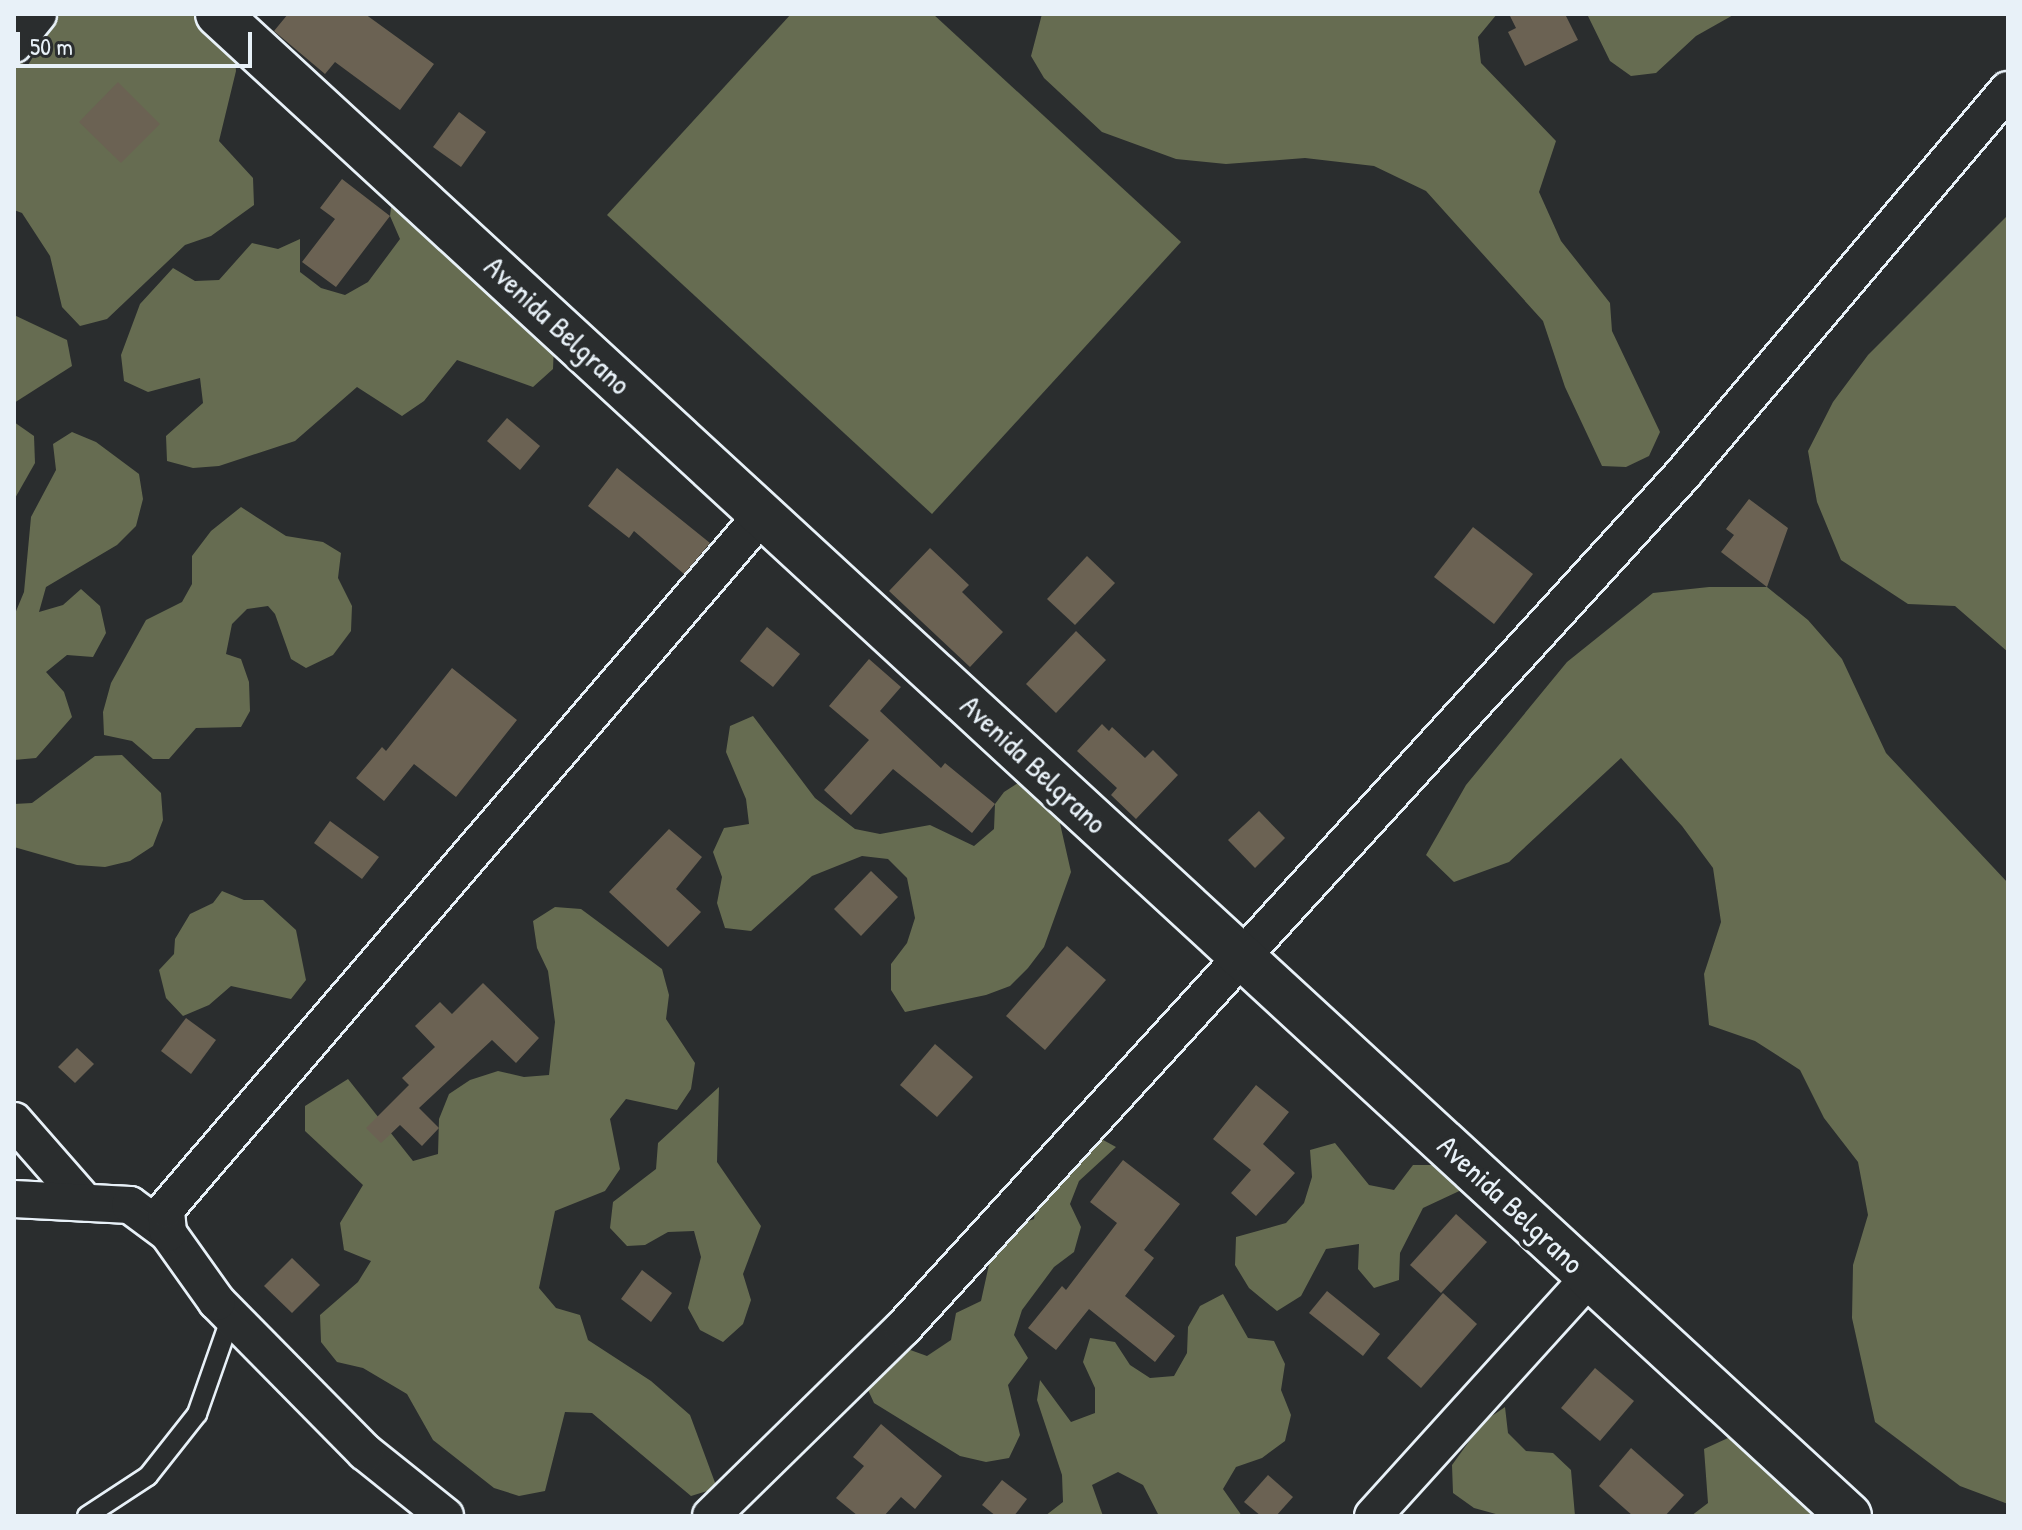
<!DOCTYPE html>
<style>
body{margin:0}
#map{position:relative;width:2022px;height:1530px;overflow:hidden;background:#2a2d2e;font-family:"Patrick Hand",sans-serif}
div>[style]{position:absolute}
.green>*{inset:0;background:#666c51}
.building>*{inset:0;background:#6b6253}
.roads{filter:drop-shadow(2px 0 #e8f1f8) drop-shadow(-2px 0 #e8f1f8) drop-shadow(0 2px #e8f1f8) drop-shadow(0 -2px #e8f1f8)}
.lane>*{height:18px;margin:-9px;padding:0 9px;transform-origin:9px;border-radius:9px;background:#2a2d2e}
.street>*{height:36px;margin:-18px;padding:0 18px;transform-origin:18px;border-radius:18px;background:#2a2d2e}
.secondary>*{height:44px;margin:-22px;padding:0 22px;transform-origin:22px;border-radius:22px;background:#2a2d2e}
span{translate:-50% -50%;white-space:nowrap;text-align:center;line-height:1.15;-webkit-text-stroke:8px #2a2d2e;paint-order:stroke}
.street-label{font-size:30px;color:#e8f1f8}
.frame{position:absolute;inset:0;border:16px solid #e8f1f8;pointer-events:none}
.scale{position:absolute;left:16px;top:32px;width:236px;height:36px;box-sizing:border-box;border:4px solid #e8f1f8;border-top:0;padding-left:10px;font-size:24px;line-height:28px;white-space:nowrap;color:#e8f1f8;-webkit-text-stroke:6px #2a2d2e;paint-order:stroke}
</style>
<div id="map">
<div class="green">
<i style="clip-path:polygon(46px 14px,208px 14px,234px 44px,236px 71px,219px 141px,253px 178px,254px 205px,211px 236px,185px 245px,107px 319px,80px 326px,62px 307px,50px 256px,22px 213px,14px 210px,14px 61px,28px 65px,41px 44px)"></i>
<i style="clip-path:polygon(791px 14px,933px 14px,1181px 242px,932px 514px,607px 215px)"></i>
<i style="clip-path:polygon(1042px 14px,1497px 14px,1478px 37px,1481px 63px,1556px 141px,1539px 192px,1561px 241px,1610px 303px,1612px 331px,1660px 432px,1649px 456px,1626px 467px,1602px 466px,1565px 387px,1543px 321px,1426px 191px,1374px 166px,1305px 158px,1226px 164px,1176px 159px,1102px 132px,1044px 78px,1031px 56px)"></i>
<i style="clip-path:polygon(1587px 14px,1735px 14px,1696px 36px,1656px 73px,1631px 76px,1610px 61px)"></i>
<i style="clip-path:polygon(393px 191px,554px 344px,553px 369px,533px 387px,457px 360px,424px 401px,402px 416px,357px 387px,295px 441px,219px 466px,193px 468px,167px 461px,166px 436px,203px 403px,200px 378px,148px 392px,124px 381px,121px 355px,140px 304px,173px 268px,195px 281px,219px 280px,252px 243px,278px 249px,300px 239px,300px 272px,321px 288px,345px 295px,368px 282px,400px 239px,390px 216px)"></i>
<i style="clip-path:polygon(2008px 215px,2008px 652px,1955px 606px,1908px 604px,1841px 560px,1817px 502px,1808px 451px,1833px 402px,1868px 355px)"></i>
<i style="clip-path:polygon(14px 315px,67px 340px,72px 366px,14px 403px)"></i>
<i style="clip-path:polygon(14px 422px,34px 436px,35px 463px,14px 500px)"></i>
<i style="clip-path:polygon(72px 432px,96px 442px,139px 474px,143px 499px,136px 526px,117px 545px,46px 587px,39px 612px,63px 605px,81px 589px,100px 606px,106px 633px,93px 657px,67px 655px,46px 672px,64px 692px,72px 717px,36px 758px,14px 760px,14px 616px,24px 592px,31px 517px,56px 470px,53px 444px)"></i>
<i style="clip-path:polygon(241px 507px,286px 536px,323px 542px,341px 553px,338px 578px,352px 606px,351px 631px,333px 655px,306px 668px,291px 659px,275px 614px,268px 606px,247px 609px,232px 624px,226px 654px,241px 659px,249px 682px,250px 711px,241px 727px,196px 728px,169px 759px,153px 759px,132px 741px,104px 735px,103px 712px,111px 683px,146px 620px,182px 602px,192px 584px,192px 556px,211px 531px)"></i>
<i style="clip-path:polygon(1709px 587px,1767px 587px,1808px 620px,1842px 659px,1886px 753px,2008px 883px,2008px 1504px,1960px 1486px,1875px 1422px,1852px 1318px,1853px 1265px,1868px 1215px,1858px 1162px,1824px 1118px,1800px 1070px,1755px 1041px,1709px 1025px,1704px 974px,1721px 922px,1713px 868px,1682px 826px,1621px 758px,1509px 862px,1454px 882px,1426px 855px,1466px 785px,1567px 662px,1653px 593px)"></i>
<i style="clip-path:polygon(753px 716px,815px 798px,855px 829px,880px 834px,930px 825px,974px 846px,994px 829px,995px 804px,1004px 792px,1026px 778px,1059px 819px,1071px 872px,1044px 947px,1028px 968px,1010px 986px,986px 995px,905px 1012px,891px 990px,891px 964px,907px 943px,915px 918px,907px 878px,888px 859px,862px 856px,812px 876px,751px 931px,725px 928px,717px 903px,722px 877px,713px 852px,724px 828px,749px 824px,746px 799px,726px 752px,730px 726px)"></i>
<i style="clip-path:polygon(122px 755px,161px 793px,163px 820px,153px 846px,130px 861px,105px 867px,77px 865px,14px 847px,14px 804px,32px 803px,95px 756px)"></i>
<i style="clip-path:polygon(222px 891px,244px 900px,263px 900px,296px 930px,306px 980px,291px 999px,231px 986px,209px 1005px,183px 1016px,166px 998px,159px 970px,174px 954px,175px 939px,190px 914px,213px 903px)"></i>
<i style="clip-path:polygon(555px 907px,581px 909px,662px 969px,669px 995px,666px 1019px,695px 1063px,691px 1089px,677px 1110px,626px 1099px,610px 1119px,620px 1169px,605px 1191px,555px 1211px,539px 1288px,556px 1308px,580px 1315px,588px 1340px,651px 1381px,690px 1415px,717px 1488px,691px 1496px,592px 1413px,565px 1412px,545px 1491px,519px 1496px,494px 1488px,433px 1440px,407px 1394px,363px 1368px,337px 1362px,321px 1342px,320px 1315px,358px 1282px,371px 1261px,344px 1250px,340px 1223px,363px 1185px,305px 1131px,305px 1106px,348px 1079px,413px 1161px,438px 1154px,439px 1119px,449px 1094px,470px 1080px,498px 1071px,524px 1077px,549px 1075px,555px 1022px,548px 971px,537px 948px,533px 921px)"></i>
<i style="clip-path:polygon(719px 1087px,717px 1162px,761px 1226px,743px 1274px,751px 1300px,743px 1324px,723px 1342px,700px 1330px,688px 1308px,701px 1257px,694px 1231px,668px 1232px,645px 1245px,627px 1246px,610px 1228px,613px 1202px,656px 1169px,658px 1143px)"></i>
<i style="clip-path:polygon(1094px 1135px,1116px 1147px,1079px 1181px,1070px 1204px,1081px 1227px,1074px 1252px,1054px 1267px,1022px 1310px,1014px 1335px,1028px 1358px,1008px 1385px,1020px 1435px,1009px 1458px,986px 1462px,960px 1456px,874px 1403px,863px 1379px,902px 1347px,927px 1356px,951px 1340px,956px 1313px,981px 1301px,992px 1251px,1009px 1228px,1034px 1219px,1038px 1191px)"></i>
<i style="clip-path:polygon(1335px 1143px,1369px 1185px,1394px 1190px,1413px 1165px,1440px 1165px,1470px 1186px,1423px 1208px,1400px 1253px,1399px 1280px,1374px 1288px,1358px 1269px,1359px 1244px,1326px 1249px,1301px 1296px,1277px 1311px,1249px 1288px,1235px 1265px,1236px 1237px,1286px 1223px,1304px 1203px,1312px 1177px,1310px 1150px)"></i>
<i style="clip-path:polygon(1223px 1294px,1248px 1338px,1274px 1341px,1285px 1364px,1281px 1390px,1291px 1415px,1285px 1441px,1262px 1458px,1236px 1467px,1223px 1489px,1242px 1516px,1159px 1516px,1143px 1485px,1118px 1472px,1092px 1485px,1103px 1516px,1045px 1516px,1063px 1502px,1062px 1475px,1037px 1400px,1040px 1380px,1071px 1422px,1095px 1413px,1095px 1388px,1083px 1362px,1090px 1338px,1115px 1342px,1130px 1365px,1150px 1378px,1174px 1376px,1187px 1353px,1188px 1327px,1200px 1306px)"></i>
<i style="clip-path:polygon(1505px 1407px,1508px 1433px,1526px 1451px,1553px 1453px,1571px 1470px,1575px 1516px,1503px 1516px,1474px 1508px,1453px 1493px,1452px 1465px,1483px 1422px)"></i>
<i style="clip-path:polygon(1728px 1438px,1754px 1448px,1827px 1516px,1691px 1516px,1708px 1503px,1704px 1449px)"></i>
</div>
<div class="building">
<i style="clip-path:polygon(288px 14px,365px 14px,434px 64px,400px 110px,335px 62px,325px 74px,274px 31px)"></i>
<i style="clip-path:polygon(1509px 14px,1565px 14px,1578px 40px,1525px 66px,1508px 32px,1516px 28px)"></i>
<i style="clip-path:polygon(118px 82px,160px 124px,121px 163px,79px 122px)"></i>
<i style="clip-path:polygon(459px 112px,486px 132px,461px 167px,433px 147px)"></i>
<i style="clip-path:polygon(342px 179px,390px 216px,336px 287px,302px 262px,335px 219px,320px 208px)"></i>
<i style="clip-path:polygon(507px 418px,540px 446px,520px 470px,487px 441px)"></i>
<i style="clip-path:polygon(617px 468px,710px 543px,684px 574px,634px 531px,629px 538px,588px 506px)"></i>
<i style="clip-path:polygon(1749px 499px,1788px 528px,1767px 587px,1721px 552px,1734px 535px,1726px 529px)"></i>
<i style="clip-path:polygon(1473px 527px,1533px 574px,1494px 624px,1434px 577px)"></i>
<i style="clip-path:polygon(930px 548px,969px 585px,962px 592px,1003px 632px,970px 667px,889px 591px)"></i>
<i style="clip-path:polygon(1087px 556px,1115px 583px,1075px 625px,1047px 599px)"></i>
<i style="clip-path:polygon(767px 627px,800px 654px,773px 687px,740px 661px)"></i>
<i style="clip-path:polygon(1076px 631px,1106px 660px,1056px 713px,1026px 684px)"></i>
<i style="clip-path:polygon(869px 659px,901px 687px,880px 711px,941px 768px,945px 763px,995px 804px,972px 833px,893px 769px,851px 815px,824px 790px,869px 740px,829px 706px)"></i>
<i style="clip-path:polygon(452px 668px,517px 720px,456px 797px,414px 764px,384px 801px,356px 778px,382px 747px,386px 751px)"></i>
<i style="clip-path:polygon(1102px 724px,1109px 731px,1112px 727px,1145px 758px,1153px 750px,1178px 775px,1136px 819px,1111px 795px,1117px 788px,1077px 751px)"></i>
<i style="clip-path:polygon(1259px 811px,1285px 838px,1255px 868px,1228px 840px)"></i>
<i style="clip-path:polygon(330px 821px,379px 857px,362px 879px,314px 843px)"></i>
<i style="clip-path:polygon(669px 829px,702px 857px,676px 889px,701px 912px,668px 947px,609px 892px)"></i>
<i style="clip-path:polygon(871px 871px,898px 897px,861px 936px,834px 909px)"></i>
<i style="clip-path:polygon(1067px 946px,1106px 980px,1045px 1050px,1006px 1016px)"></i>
<i style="clip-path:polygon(483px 983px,539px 1038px,516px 1063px,492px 1040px,419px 1108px,439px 1128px,422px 1146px,400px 1125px,381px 1143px,366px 1128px,409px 1085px,402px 1078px,435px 1047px,415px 1026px,440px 1002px,452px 1014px)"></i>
<i style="clip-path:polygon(186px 1018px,216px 1040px,191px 1074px,161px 1051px)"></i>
<i style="clip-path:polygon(935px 1044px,973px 1077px,937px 1117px,900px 1085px)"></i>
<i style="clip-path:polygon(77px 1048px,94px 1064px,75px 1083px,58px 1067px)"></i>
<i style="clip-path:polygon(1256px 1085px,1289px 1112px,1263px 1144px,1295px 1173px,1256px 1216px,1231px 1193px,1251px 1170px,1213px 1139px)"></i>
<i style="clip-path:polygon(1123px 1160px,1180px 1204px,1144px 1250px,1154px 1258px,1125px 1296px,1175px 1336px,1155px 1362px,1089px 1309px,1056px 1350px,1028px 1328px,1062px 1286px,1066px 1290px,1117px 1223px,1090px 1202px)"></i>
<i style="clip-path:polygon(1456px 1214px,1487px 1242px,1441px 1293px,1410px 1265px)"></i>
<i style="clip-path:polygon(292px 1258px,320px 1285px,292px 1313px,264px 1286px)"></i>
<i style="clip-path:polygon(642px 1270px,672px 1293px,651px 1322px,621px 1299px)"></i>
<i style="clip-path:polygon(1327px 1291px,1380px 1334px,1363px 1356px,1309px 1313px)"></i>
<i style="clip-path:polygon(1443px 1293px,1477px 1324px,1421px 1388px,1387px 1358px)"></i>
<i style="clip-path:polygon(1595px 1368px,1634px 1401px,1600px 1441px,1561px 1408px)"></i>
<i style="clip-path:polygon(881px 1424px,942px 1476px,915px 1509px,901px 1497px,884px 1516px,858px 1516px,836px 1498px,864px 1466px,853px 1457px)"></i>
<i style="clip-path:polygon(1631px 1448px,1684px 1495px,1665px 1516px,1633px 1516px,1599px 1486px)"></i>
<i style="clip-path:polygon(1268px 1475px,1293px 1497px,1276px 1516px,1261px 1516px,1244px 1502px)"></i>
<i style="clip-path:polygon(1002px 1480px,1027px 1499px,1014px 1516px,996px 1516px,982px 1505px)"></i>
</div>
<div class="roads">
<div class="lane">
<i style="left:87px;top:1516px;width:73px;rotate:-33.3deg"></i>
<i style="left:148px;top:1476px;width:79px;rotate:-51.7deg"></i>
<i style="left:197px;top:1414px;width:103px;rotate:-70.7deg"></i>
</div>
<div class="street">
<i style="left:14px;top:44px;width:38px;rotate:-51deg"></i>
<i style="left:14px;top:1121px;width:108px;rotate:48.8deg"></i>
<i style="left:14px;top:1199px;width:116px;rotate:3deg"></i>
<i style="left:130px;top:1205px;width:47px;rotate:36.4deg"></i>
<i style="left:445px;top:1516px;width:102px;rotate:-141.3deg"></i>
<i style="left:365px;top:1452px;width:211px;rotate:-134.6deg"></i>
<i style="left:217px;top:1302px;width:85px;rotate:-125.4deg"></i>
<i style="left:168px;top:1233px;width:24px;rotate:-95deg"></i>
<i style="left:166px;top:1209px;width:916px;rotate:-49.34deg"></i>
<i style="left:711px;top:1516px;width:269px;rotate:-44.4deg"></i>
<i style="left:903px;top:1328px;width:1157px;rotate:-47.59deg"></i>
<i style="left:1683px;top:474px;width:503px;rotate:-49.76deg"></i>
<i style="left:1373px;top:1516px;width:323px;rotate:-47.8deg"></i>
</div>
<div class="secondary">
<i style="left:218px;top:14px;width:2217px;rotate:42.64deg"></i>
</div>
</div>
<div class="street-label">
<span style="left:558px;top:325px;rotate:43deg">Avenida Belgrano</span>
<span style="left:1034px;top:764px;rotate:43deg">Avenida Belgrano</span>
<span style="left:1511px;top:1204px;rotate:43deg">Avenida Belgrano</span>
</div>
<div class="frame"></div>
<div class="scale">50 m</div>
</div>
